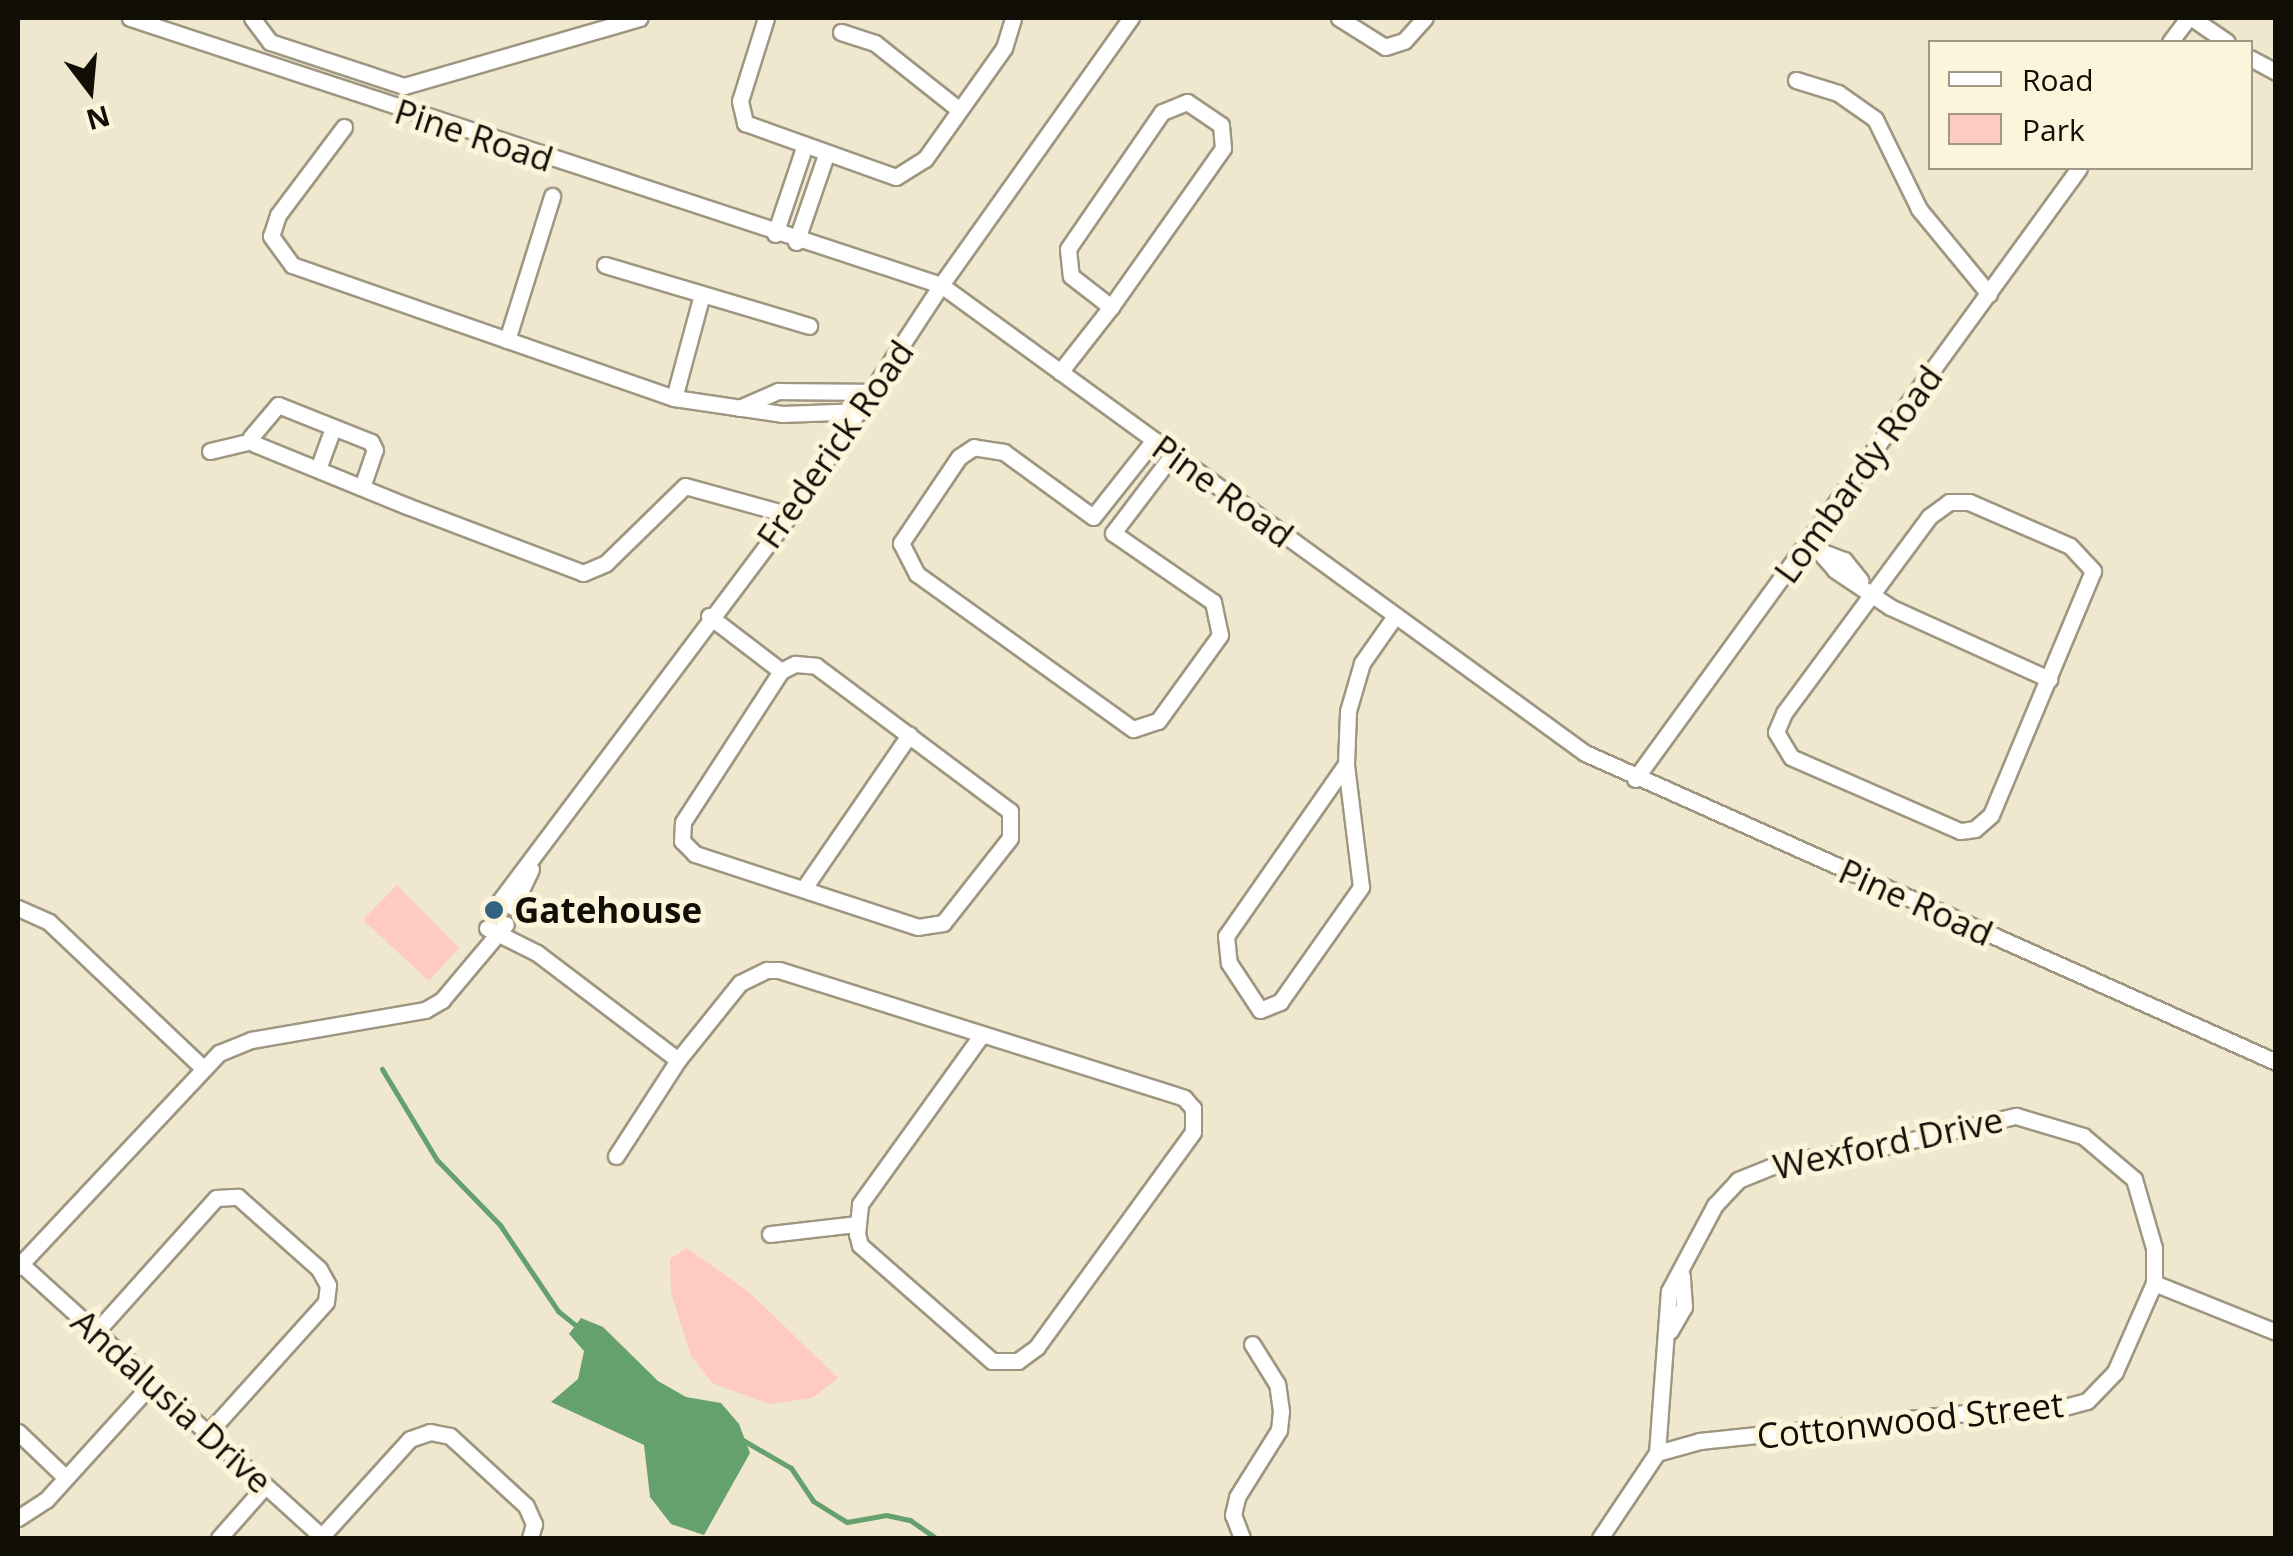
<!DOCTYPE html>
<style>
body{margin:0}
#map{position:relative;width:2293px;height:1556px;overflow:hidden;background:#f0e7cf;font-family:"Open Sans",sans-serif}
div>[style]{position:absolute}
.green>*{inset:0;background:#ffcabf}
.water>*{inset:0;background:#65a06f}
.stream>*{height:5px;margin:-2.5px;padding:0 2.5px;transform-origin:2.5px;border-radius:2.5px;background:#65a06f}
.street-tunnel>*{height:15px;margin-top:-7.5px;transform-origin:0;background:repeating-linear-gradient(90deg,#cfc6b1 0 15px,transparent 0 23px)}
.roads{filter:drop-shadow(2px 0 #9e9680) drop-shadow(-2px 0 #9e9680) drop-shadow(0 2px #9e9680) drop-shadow(0 -2px #9e9680)}
.street>*{height:15px;margin:-7.5px;padding:0 7.5px;transform-origin:7.5px;border-radius:7.5px;background:#fff}
.dots>*{width:28px;height:28px;translate:-50% -50%;box-sizing:border-box;border:5px solid #fdf4dc;border-radius:50%}
span{translate:-50% -50%;white-space:nowrap;text-align:center;line-height:1.15;-webkit-text-stroke:10px #fdf4dc;paint-order:stroke}
.street-label{font-size:35px;color:#110e06}
.poi-label{font-size:35px;color:#110e06;font-weight:700}
.left{translate:0 -50%;text-align:left}
.frame{position:absolute;inset:0;border:20px solid #110e06;pointer-events:none}
.legend{position:absolute;left:1928px;top:40px;width:325px;height:130px;box-sizing:border-box;background:#fdf4dc;border:2px solid #9f9886;margin:0;padding:12px 18px;list-style:none;font-size:30px;color:#110e06}
.legend li{display:flex;align-items:center;gap:20px;height:50px}
.legend b{width:50px;border:2px solid #9f9886}
.north{position:absolute;left:40px;top:40px;width:100px;height:100px;-webkit-text-stroke:8px #fdf4dc;paint-order:stroke;rotate:164deg;font-size:28px;font-weight:700;line-height:40px;text-align:center;color:#110e06}
.north::after{content:'';display:block;margin:auto;width:35px;height:45px;background:#110e06;clip-path:polygon(50% 0,100% 100%,50% 72%,0 100%)}
</style>
<div id="map">
<div class="green">
<i style="clip-path:polygon(397px 885px,459px 948px,429px 981px,363px 920px)"></i>
<i style="clip-path:polygon(687px 1248px,750px 1293px,838px 1378px,812px 1398px,769px 1404px,712px 1383px,691px 1356px,671px 1293px,670px 1259px)"></i>
</div>
<div class="water">
<i style="clip-path:polygon(581px 1318px,603px 1327px,658px 1381px,686px 1397px,721px 1403px,739px 1424px,750px 1453px,704px 1535px,671px 1524px,650px 1497px,644px 1445px,551px 1402px,578px 1379px,584px 1351px,569px 1334px)"></i>
</div>
<div class="stream">
<i style="left:382px;top:1069px;width:106px;rotate:58.9deg"></i>
<i style="left:437px;top:1160px;width:91px;rotate:45.9deg"></i>
<i style="left:500px;top:1225px;width:104px;rotate:56deg"></i>
<i style="left:558px;top:1311px;width:26px;rotate:39deg"></i>
<i style="left:741px;top:1439px;width:58px;rotate:30.1deg"></i>
<i style="left:791px;top:1468px;width:40px;rotate:56deg"></i>
<i style="left:813px;top:1501px;width:40px;rotate:32deg"></i>
<i style="left:847px;top:1522px;width:40px;rotate:-10deg"></i>
<i style="left:886px;top:1515px;width:25px;rotate:12deg"></i>
<i style="left:910px;top:1520px;width:32px;rotate:35deg"></i>
</div>
<div class="street-tunnel">
<i style="left:491px;top:919px;width:19px;rotate:-65deg"></i>
</div>
<div class="roads">
<div class="street">
<i style="left:130px;top:18px;width:854px;rotate:18.22deg"></i>
<i style="left:941px;top:285px;width:796px;rotate:36.01deg"></i>
<i style="left:1585px;top:753px;width:757px;rotate:24.09deg"></i>
<i style="left:252px;top:18px;width:30px;rotate:53deg"></i>
<i style="left:270px;top:42px;width:141px;rotate:18.2deg"></i>
<i style="left:404px;top:86px;width:245px;rotate:-16.1deg"></i>
<i style="left:766px;top:18px;width:87px;rotate:107.4deg"></i>
<i style="left:740px;top:101px;width:23px;rotate:77deg"></i>
<i style="left:745px;top:123px;width:160px;rotate:19.7deg"></i>
<i style="left:896px;top:177px;width:34px;rotate:-32deg"></i>
<i style="left:925px;top:159px;width:136px;rotate:-54.6deg"></i>
<i style="left:1004px;top:48px;width:31px;rotate:-73deg"></i>
<i style="left:1339px;top:18px;width:54px;rotate:32.2deg"></i>
<i style="left:1385px;top:47px;width:20px;rotate:-18deg"></i>
<i style="left:1404px;top:41px;width:31px;rotate:-48deg"></i>
<i style="left:2192px;top:18px;width:42px;rotate:34.4deg"></i>
<i style="left:841px;top:32px;width:36px;rotate:18deg"></i>
<i style="left:875px;top:43px;width:106px;rotate:38.5deg"></i>
<i style="left:2170px;top:42px;width:30px;rotate:-53deg"></i>
<i style="left:2250px;top:58px;width:30px;rotate:28deg"></i>
<i style="left:1796px;top:80px;width:44px;rotate:17.2deg"></i>
<i style="left:1838px;top:93px;width:45px;rotate:35.1deg"></i>
<i style="left:1875px;top:119px;width:100px;rotate:63.9deg"></i>
<i style="left:1919px;top:209px;width:110px;rotate:50.5deg"></i>
<i style="left:344px;top:127px;width:110px;rotate:126.9deg"></i>
<i style="left:278px;top:215px;width:22px;rotate:108deg"></i>
<i style="left:271px;top:236px;width:36px;rotate:54deg"></i>
<i style="left:292px;top:265px;width:404px;rotate:19.2deg"></i>
<i style="left:674px;top:398px;width:109px;rotate:8.4deg"></i>
<i style="left:782px;top:414px;width:81px;rotate:-2.1deg"></i>
<i style="left:775px;top:234px;width:91px;rotate:-71.4deg"></i>
<i style="left:796px;top:242px;width:92px;rotate:-71deg"></i>
<i style="left:605px;top:265px;width:213px;rotate:16.6deg"></i>
<i style="left:507px;top:340px;width:151px;rotate:-72.6deg"></i>
<i style="left:1060px;top:372px;width:83px;rotate:-51.9deg"></i>
<i style="left:1111px;top:307px;width:194px;rotate:-54.8deg"></i>
<i style="left:1223px;top:148px;width:23px;rotate:-95deg"></i>
<i style="left:1221px;top:125px;width:41px;rotate:-145.9deg"></i>
<i style="left:1187px;top:102px;width:27px;rotate:158deg"></i>
<i style="left:1162px;top:112px;width:166px;rotate:124.5deg"></i>
<i style="left:1068px;top:249px;width:27px;rotate:84deg"></i>
<i style="left:1071px;top:276px;width:51px;rotate:37.8deg"></i>
<i style="left:674px;top:398px;width:104px;rotate:-74.9deg"></i>
<i style="left:739px;top:408px;width:43px;rotate:-23.6deg"></i>
<i style="left:778px;top:391px;width:97px;rotate:0.6deg"></i>
<i style="left:1154px;top:440px;width:98px;rotate:128.4deg"></i>
<i style="left:1093px;top:517px;width:110px;rotate:-143.9deg"></i>
<i style="left:1004px;top:452px;width:30px;rotate:-171deg"></i>
<i style="left:974px;top:447px;width:18px;rotate:146deg"></i>
<i style="left:959px;top:457px;width:104px;rotate:124deg"></i>
<i style="left:901px;top:543px;width:35px;rotate:63deg"></i>
<i style="left:917px;top:574px;width:266px;rotate:35.7deg"></i>
<i style="left:1133px;top:729px;width:26px;rotate:-18deg"></i>
<i style="left:1158px;top:721px;width:106px;rotate:-54.2deg"></i>
<i style="left:1220px;top:635px;width:34px;rotate:-102deg"></i>
<i style="left:1213px;top:602px;width:121px;rotate:-145.4deg"></i>
<i style="left:1113px;top:533px;width:99px;rotate:-52.8deg"></i>
<i style="left:210px;top:451px;width:43px;rotate:-13.4deg"></i>
<i style="left:318px;top:469px;width:44px;rotate:-69.9deg"></i>
<i style="left:362px;top:487px;width:39px;rotate:-71deg"></i>
<i style="left:375px;top:450px;width:9px;rotate:-117deg"></i>
<i style="left:371px;top:442px;width:100px;rotate:-158.3deg"></i>
<i style="left:278px;top:405px;width:42px;rotate:130.2deg"></i>
<i style="left:251px;top:437px;width:8px;rotate:60deg"></i>
<i style="left:255px;top:444px;width:164px;rotate:22.2deg"></i>
<i style="left:407px;top:506px;width:188px;rotate:20.8deg"></i>
<i style="left:583px;top:573px;width:25px;rotate:-23deg"></i>
<i style="left:606px;top:563px;width:110px;rotate:-44.3deg"></i>
<i style="left:685px;top:486px;width:109px;rotate:15.4deg"></i>
<i style="left:1949px;top:502px;width:20px"></i>
<i style="left:1969px;top:502px;width:110px;rotate:23.5deg"></i>
<i style="left:2070px;top:546px;width:34px;rotate:47deg"></i>
<i style="left:2093px;top:571px;width:264px;rotate:112.7deg"></i>
<i style="left:1991px;top:815px;width:21px;rotate:139deg"></i>
<i style="left:1975px;top:829px;width:15px;rotate:172deg"></i>
<i style="left:1960px;top:831px;width:184px;rotate:-156.4deg"></i>
<i style="left:1791px;top:757px;width:29px;rotate:-121deg"></i>
<i style="left:1776px;top:732px;width:21px;rotate:-67deg"></i>
<i style="left:1784px;top:713px;width:245px;rotate:-53.5deg"></i>
<i style="left:1930px;top:516px;width:24px;rotate:-36deg"></i>
<i style="left:1810px;top:541px;width:38px;rotate:49deg"></i>
<i style="left:1835px;top:570px;width:66px;rotate:33.9deg"></i>
<i style="left:1890px;top:607px;width:175px;rotate:24.4deg"></i>
<i style="left:1820px;top:551px;width:26px;rotate:21deg"></i>
<i style="left:1844px;top:560px;width:26px;rotate:51deg"></i>
<i style="left:709px;top:616px;width:91px;rotate:37.4deg"></i>
<i style="left:795px;top:664px;width:21px;rotate:5deg"></i>
<i style="left:816px;top:666px;width:242px;rotate:36.8deg"></i>
<i style="left:1010px;top:811px;width:27px;rotate:90deg"></i>
<i style="left:1010px;top:838px;width:108px;rotate:128.2deg"></i>
<i style="left:943px;top:923px;width:25px;rotate:171deg"></i>
<i style="left:918px;top:927px;width:235px;rotate:-161.9deg"></i>
<i style="left:695px;top:854px;width:18px;rotate:-135deg"></i>
<i style="left:682px;top:841px;width:19px;rotate:-87deg"></i>
<i style="left:683px;top:822px;width:180px;rotate:-57deg"></i>
<i style="left:781px;top:671px;width:16px;rotate:-27deg"></i>
<i style="left:1346px;top:764px;width:210px;rotate:124.9deg"></i>
<i style="left:1226px;top:936px;width:27px;rotate:84deg"></i>
<i style="left:1229px;top:963px;width:56px;rotate:56.6deg"></i>
<i style="left:1260px;top:1010px;width:22px;rotate:-22deg"></i>
<i style="left:1280px;top:1002px;width:141px;rotate:-54.8deg"></i>
<i style="left:1361px;top:887px;width:124px;rotate:-97deg"></i>
<i style="left:1346px;top:764px;width:53px;rotate:-87.8deg"></i>
<i style="left:1348px;top:711px;width:50px;rotate:-73.7deg"></i>
<i style="left:1362px;top:663px;width:57px;rotate:-54.9deg"></i>
<i style="left:1635px;top:779px;width:755px;rotate:-53.99deg"></i>
<i style="left:804px;top:888px;width:186px;rotate:-55.5deg"></i>
<i style="left:499px;top:902px;width:484px;rotate:-53.1deg"></i>
<i style="left:790px;top:515px;width:275px;rotate:-56.7deg"></i>
<i style="left:941px;top:285px;width:328px;rotate:-54.6deg"></i>
<i style="left:513px;top:907px;width:42px;rotate:-64.7deg"></i>
<i style="left:18px;top:908px;width:34px;rotate:24deg"></i>
<i style="left:49px;top:922px;width:212px;rotate:43.5deg"></i>
<i style="left:487px;top:928px;width:56px;rotate:26.6deg"></i>
<i style="left:537px;top:953px;width:177px;rotate:37.2deg"></i>
<i style="left:616px;top:1156px;width:114px;rotate:-57.1deg"></i>
<i style="left:678px;top:1060px;width:99px;rotate:-51.2deg"></i>
<i style="left:740px;top:983px;width:30px;rotate:-26deg"></i>
<i style="left:767px;top:970px;width:12px"></i>
<i style="left:779px;top:970px;width:425px;rotate:17.5deg"></i>
<i style="left:1184px;top:1098px;width:13px;rotate:48deg"></i>
<i style="left:1193px;top:1108px;width:24px;rotate:90deg"></i>
<i style="left:1193px;top:1132px;width:266px;rotate:126deg"></i>
<i style="left:1037px;top:1347px;width:24px;rotate:144deg"></i>
<i style="left:1018px;top:1361px;width:26px;rotate:180deg"></i>
<i style="left:992px;top:1361px;width:176px;rotate:-138.7deg"></i>
<i style="left:860px;top:1245px;width:11px;rotate:-105deg"></i>
<i style="left:857px;top:1234px;width:30px;rotate:-84deg"></i>
<i style="left:860px;top:1204px;width:209px;rotate:-54.3deg"></i>
<i style="left:770px;top:1234px;width:87px;rotate:-6.6deg"></i>
<i style="left:21px;top:1264px;width:408px;rotate:42.2deg"></i>
<i style="left:18px;top:1267px;width:294px;rotate:-46.8deg"></i>
<i style="left:219px;top:1053px;width:35px;rotate:-22deg"></i>
<i style="left:251px;top:1040px;width:177px;rotate:-9.8deg"></i>
<i style="left:425px;top:1010px;width:20px;rotate:-30deg"></i>
<i style="left:442px;top:1000px;width:99px;rotate:-49.9deg"></i>
<i style="left:2154px;top:1283px;width:131px;rotate:21.9deg"></i>
<i style="left:1670px;top:1331px;width:28px;rotate:-60deg"></i>
<i style="left:1684px;top:1307px;width:32px;rotate:-94deg"></i>
<i style="left:95px;top:1333px;width:181px;rotate:-48.1deg"></i>
<i style="left:216px;top:1198px;width:22px;rotate:-3deg"></i>
<i style="left:238px;top:1197px;width:108px;rotate:41.6deg"></i>
<i style="left:319px;top:1269px;width:18px;rotate:61deg"></i>
<i style="left:328px;top:1285px;width:17px;rotate:97deg"></i>
<i style="left:326px;top:1302px;width:178px;rotate:132deg"></i>
<i style="left:18px;top:1432px;width:66px;rotate:43.8deg"></i>
<i style="left:18px;top:1518px;width:33px;rotate:-33deg"></i>
<i style="left:46px;top:1500px;width:158px;rotate:-47.8deg"></i>
<i style="left:321px;top:1537px;width:132px;rotate:-47.8deg"></i>
<i style="left:410px;top:1439px;width:21px;rotate:-19deg"></i>
<i style="left:430px;top:1432px;width:20px;rotate:11deg"></i>
<i style="left:450px;top:1436px;width:103px;rotate:42.6deg"></i>
<i style="left:526px;top:1506px;width:20px;rotate:66deg"></i>
<i style="left:534px;top:1524px;width:15px;rotate:106deg"></i>
<i style="left:219px;top:1538px;width:69px;rotate:-48.5deg"></i>
<i style="left:1242px;top:1538px;width:25px;rotate:-111deg"></i>
<i style="left:1233px;top:1515px;width:18px;rotate:-77deg"></i>
<i style="left:1237px;top:1497px;width:79px;rotate:-57.9deg"></i>
<i style="left:1279px;top:1430px;width:19px;rotate:-84deg"></i>
<i style="left:1281px;top:1411px;width:27px;rotate:-98deg"></i>
<i style="left:1277px;top:1384px;width:47px;rotate:-122deg"></i>
<i style="left:1600px;top:1538px;width:102px;rotate:-56.2deg"></i>
<i style="left:1657px;top:1453px;width:162px;rotate:-85.8deg"></i>
<i style="left:1669px;top:1291px;width:98px;rotate:-61.9deg"></i>
<i style="left:1715px;top:1205px;width:34px;rotate:-47deg"></i>
<i style="left:1738px;top:1180px;width:51px;rotate:-22deg"></i>
<i style="left:1785px;top:1161px;width:94px;rotate:-8deg"></i>
<i style="left:1878px;top:1148px;width:142px;rotate:-13.1deg"></i>
<i style="left:2016px;top:1116px;width:70px;rotate:16.6deg"></i>
<i style="left:2083px;top:1136px;width:67px;rotate:40.1deg"></i>
<i style="left:2134px;top:1179px;width:72px;rotate:73.8deg"></i>
<i style="left:2154px;top:1248px;width:35px;rotate:90deg"></i>
<i style="left:2154px;top:1283px;width:97px;rotate:113.7deg"></i>
<i style="left:2115px;top:1372px;width:40px;rotate:134deg"></i>
<i style="left:2087px;top:1401px;width:35px;rotate:165deg"></i>
<i style="left:2053px;top:1410px;width:58px;rotate:180deg"></i>
<i style="left:1995px;top:1410px;width:297px;rotate:174deg"></i>
<i style="left:1700px;top:1441px;width:45px;rotate:164.4deg"></i>
</div>
</div>
<div class="dots">
<i style="left:494px;top:910px;background:#316380"></i>
</div>
<div class="street-label">
<span style="left:474px;top:135px;rotate:18deg">Pine Road</span>
<span style="left:835px;top:444px;rotate:-55deg">Frederick Road</span>
<span style="left:1858px;top:474px;rotate:-54deg">Lombardy Road</span>
<span style="left:1223px;top:491px;rotate:36deg">Pine Road</span>
<span style="left:1916px;top:902px;rotate:24deg">Pine Road</span>
<span style="left:1888px;top:1143px;rotate:-12deg">Wexford Drive</span>
<span style="left:172px;top:1401px;rotate:42deg">Andalusia Drive</span>
<span style="left:1910px;top:1420px;rotate:-6deg">Cottonwood Street</span>
</div>
<div class="poi-label">
<span class="left" style="left:514px;top:910px">Gatehouse</span>
</div>
<div class="frame"></div>
<ul class="legend">
<li><b style="height:12px;background:#fff"></b>Road</li>
<li><b style="height:28px;background:#ffcabf"></b>Park</li>
</ul>
<div class="north">N</div>
</div>
